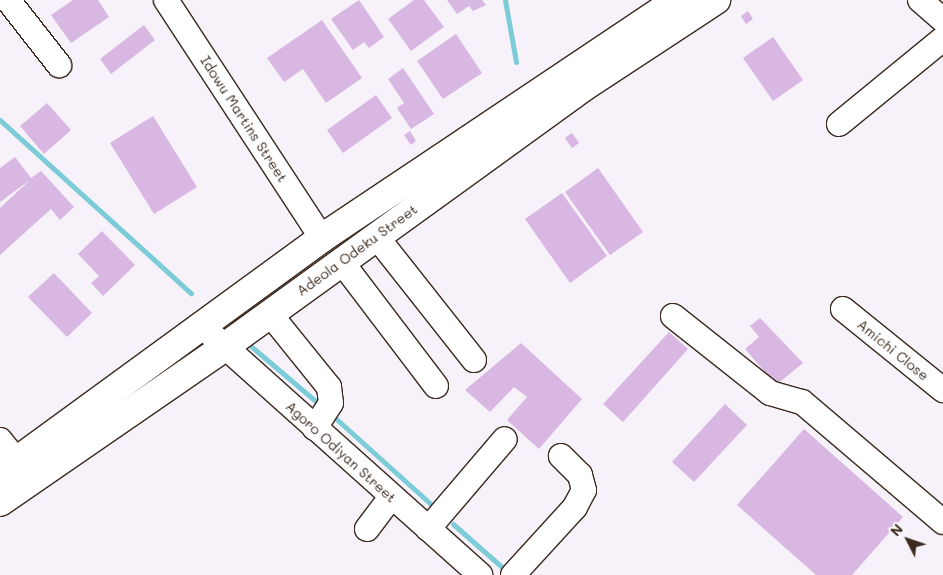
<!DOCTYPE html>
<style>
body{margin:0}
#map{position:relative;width:943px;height:575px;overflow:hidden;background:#f7f1f9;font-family:Mali,sans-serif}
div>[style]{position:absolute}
.stream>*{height:5px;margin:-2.5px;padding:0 2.5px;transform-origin:2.5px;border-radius:2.5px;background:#7cccd7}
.building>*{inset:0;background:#d8b7e2}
.roads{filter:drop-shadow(1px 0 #3b2a1e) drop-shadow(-1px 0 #3b2a1e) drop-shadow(0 1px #3b2a1e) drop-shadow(0 -1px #3b2a1e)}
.minor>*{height:24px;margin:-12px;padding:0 12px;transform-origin:12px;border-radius:12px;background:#fff}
.major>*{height:28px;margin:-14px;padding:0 14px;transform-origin:14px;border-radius:14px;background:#fff}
span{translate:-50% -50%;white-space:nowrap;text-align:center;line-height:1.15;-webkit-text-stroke:4px #fff;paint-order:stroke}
.street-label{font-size:14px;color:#3b2a1e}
.north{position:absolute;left:883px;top:515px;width:50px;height:50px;-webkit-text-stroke:4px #fff;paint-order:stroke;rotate:311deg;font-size:14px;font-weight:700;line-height:20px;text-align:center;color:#3b2a1e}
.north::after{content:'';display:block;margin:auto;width:18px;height:22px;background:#3b2a1e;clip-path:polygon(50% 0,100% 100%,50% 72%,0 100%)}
</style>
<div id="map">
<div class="stream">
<i style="left:505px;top:0;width:63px;rotate:79.9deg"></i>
<i style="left:0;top:120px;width:258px;rotate:42.2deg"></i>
<i style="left:246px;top:342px;width:94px;rotate:40.3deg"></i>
<i style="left:333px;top:416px;width:136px;rotate:42deg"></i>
<i style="left:453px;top:524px;width:68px;rotate:41.4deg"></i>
</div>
<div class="building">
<i style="clip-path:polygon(73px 0,98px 0,109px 17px,71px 43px,51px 15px)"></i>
<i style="clip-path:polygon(359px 0,384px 37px,369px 48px,364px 42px,353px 50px,331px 19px)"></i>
<i style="clip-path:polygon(414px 0,424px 0,444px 27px,411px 51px,388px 19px)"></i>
<i style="clip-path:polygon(447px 0,482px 0,486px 5px,473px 11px,469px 6px,457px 14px)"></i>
<i style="clip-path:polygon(748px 11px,753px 19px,746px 24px,741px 16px)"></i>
<i style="clip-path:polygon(322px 20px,362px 78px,326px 103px,303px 69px,284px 82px,267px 58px)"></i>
<i style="clip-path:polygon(144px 25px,155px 40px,111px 74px,100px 59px)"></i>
<i style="clip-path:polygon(456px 34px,482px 73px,443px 99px,417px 61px)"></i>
<i style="clip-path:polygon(773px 37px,803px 80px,773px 101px,743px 58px)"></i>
<i style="clip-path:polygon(403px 68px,434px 114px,411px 129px,397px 108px,404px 103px,388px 79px)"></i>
<i style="clip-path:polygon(376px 95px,392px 118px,343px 153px,327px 130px)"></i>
<i style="clip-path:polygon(47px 103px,71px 130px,44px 154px,20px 126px)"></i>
<i style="clip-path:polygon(153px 116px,197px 187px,154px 214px,110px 143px)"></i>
<i style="clip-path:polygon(410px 131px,416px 141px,411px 145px,404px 135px)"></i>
<i style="clip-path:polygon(572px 133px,579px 143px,572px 148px,565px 138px)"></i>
<i style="clip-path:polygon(15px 157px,31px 178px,41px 171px,74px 207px,60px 220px,51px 209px,0 255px,0 208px,30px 180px,0 202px,0 168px)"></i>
<i style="clip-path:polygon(598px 168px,643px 232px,610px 255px,565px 192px)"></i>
<i style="clip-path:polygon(562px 193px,607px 256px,570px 283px,525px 219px)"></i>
<i style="clip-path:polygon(102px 231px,135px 265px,103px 296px,91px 283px,99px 276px,78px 254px)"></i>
<i style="clip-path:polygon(54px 273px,92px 313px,67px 337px,28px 297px)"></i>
<i style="clip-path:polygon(760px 318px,803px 363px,776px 385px,745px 349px,759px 337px,750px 326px)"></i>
<i style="clip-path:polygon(669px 332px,688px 349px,623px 422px,603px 404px)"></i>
<i style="clip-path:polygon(521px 343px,582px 399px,539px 449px,507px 420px,527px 397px,514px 387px,490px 412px,465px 390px)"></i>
<i style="clip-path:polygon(725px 404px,747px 425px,694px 482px,672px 462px)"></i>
<i style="clip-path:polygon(804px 429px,903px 517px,852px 575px,816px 575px,737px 505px)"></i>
</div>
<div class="roads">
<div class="minor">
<i style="left:8px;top:0;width:83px;rotate:51.9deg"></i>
<i style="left:166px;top:0;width:285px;rotate:56.8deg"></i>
<i style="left:920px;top:0;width:30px;rotate:41deg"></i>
<i style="left:839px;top:124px;width:134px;rotate:-39.3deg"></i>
<i style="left:376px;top:236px;width:158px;rotate:51.7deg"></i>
<i style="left:341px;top:261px;width:157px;rotate:52.8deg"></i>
<i style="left:843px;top:309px;width:129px;rotate:39deg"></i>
<i style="left:270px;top:314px;width:94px;rotate:51.1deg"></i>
<i style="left:329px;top:387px;width:16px;rotate:83deg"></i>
<i style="left:331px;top:403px;width:30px;rotate:123deg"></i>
<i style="left:673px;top:316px;width:124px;rotate:38.4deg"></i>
<i style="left:770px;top:393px;width:33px;rotate:16deg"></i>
<i style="left:802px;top:402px;width:185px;rotate:40.4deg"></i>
<i style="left:203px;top:327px;width:372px;rotate:41.8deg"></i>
<i style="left:0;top:440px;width:27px;rotate:51deg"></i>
<i style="left:367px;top:529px;width:40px;rotate:-53deg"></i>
<i style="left:428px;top:529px;width:118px;rotate:-49.5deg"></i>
<i style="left:513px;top:575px;width:92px;rotate:-47.6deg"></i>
<i style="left:575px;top:507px;width:19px;rotate:-62deg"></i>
<i style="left:584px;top:490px;width:16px;rotate:-105deg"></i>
<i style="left:580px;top:475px;width:27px;rotate:-135deg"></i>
</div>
<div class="major">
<i style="left:0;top:473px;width:399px;rotate:-36.1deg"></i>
<i style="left:322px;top:238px;width:427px;rotate:-33.8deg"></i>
<i style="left:0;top:502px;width:271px;rotate:-34.6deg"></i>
<i style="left:223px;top:348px;width:447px;rotate:-35.9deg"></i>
<i style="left:585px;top:86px;width:157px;rotate:-33.3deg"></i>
</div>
</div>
<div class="street-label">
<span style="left:244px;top:119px;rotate:57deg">Idowu Martins Street</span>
<span style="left:357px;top:250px;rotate:-36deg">Adeola Odeku Street</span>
<span style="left:893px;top:350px;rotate:39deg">Amichi Close</span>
<span style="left:341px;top:452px;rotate:42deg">Agoro Odiyan Street</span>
</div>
<div class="north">N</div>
</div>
